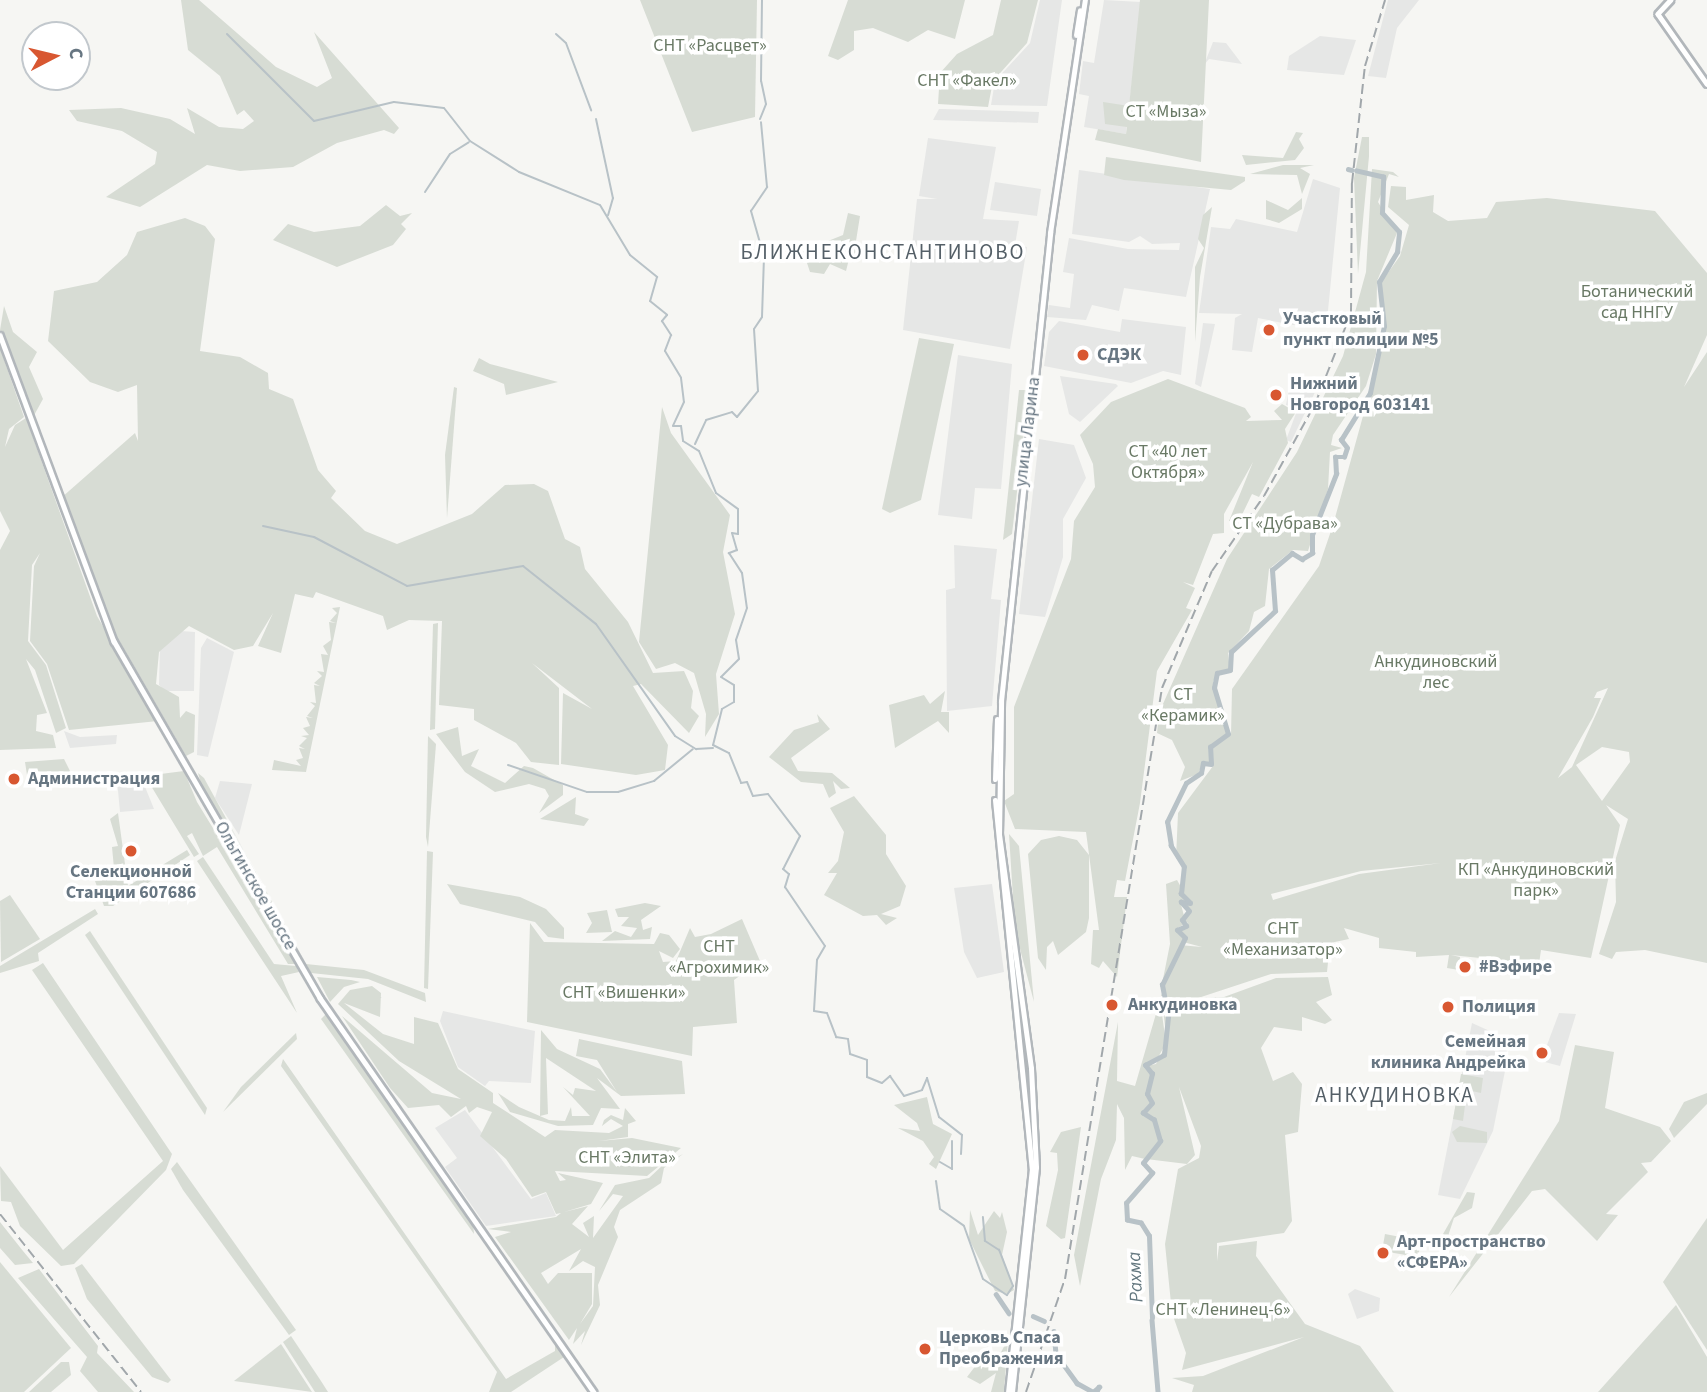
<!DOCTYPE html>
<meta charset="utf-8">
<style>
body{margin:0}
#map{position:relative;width:1707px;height:1392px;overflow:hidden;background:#f6f6f3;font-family:"Source Sans 3",sans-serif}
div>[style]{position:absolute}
.built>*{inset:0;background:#e6e7e6}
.green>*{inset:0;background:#d7dcd4}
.stream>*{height:2px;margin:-1px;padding:0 1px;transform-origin:1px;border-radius:1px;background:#b8c2c7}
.river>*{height:4.5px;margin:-2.25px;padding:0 2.25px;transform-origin:2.25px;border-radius:2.25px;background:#b8c2c7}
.roads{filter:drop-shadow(2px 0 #b2b7bb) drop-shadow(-2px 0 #b2b7bb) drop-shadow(0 2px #b2b7bb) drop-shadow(0 -2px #b2b7bb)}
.secondary>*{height:4.5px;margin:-2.25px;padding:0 2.25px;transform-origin:2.25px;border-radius:2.25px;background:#fff}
.primary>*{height:5px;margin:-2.5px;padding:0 2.5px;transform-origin:2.5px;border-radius:2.5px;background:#fff}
.rail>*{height:2px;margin-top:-1px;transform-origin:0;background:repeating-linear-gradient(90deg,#a1a7ab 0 10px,transparent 0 15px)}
.dots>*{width:19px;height:19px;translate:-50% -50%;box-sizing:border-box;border:4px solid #fff;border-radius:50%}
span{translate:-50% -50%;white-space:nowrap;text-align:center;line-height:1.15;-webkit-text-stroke:7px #fff;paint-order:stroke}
.park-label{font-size:18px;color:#697965}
.poi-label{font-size:18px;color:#677682;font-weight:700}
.left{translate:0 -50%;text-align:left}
.right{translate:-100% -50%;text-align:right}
.street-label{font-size:18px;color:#677682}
.water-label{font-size:19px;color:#63777f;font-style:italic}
.quarter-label{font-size:21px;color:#545f67;letter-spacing:2px}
.north{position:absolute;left:21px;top:21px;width:70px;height:70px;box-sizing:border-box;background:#fff;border:2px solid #c2c8cd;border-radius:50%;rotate:83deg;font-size:19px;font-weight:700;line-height:28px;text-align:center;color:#677682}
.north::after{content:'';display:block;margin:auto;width:24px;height:32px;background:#d85731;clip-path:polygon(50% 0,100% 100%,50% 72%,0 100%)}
</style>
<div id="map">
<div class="built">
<i style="clip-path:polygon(1040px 0,1062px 0,1047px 106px,991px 105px,995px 81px,1030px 43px)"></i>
<i style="clip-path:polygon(1104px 0,1141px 2px,1126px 134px,1084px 127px,1089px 96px,1079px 94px,1083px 61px,1094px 63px)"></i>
<i style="clip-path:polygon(1388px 0,1419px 0,1397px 28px,1386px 78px,1368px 76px)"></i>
<i style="clip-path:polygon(1320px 36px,1356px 40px,1344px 75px,1287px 70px,1289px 56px)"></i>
<i style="clip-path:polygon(1213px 42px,1226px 43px,1242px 64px,1209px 59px,1204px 65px)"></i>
<i style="clip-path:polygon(939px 109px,942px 109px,1039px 112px,1038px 123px,933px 120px)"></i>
<i style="clip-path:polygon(928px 138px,996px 147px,983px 219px,1019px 221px,1015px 245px,1027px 247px,1010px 349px,903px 330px,917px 199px,937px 199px,919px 196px)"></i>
<i style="clip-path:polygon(1079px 170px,1210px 189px,1186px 297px,1124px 288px,1119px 311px,1092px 305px,1086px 320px,1047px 317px,1049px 305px,1070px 308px,1074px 274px,1063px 272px,1069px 238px,1128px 249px,1179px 250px,1180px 243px,1152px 244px,1140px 236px,1129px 242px,1072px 234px)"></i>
<i style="clip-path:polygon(1313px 179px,1340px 188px,1327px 321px,1293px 325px,1258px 318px,1252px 352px,1232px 350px,1235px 318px,1242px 314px,1199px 313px,1211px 227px,1230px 229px,1236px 219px,1297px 232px)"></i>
<i style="clip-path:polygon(995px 182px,1041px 189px,1037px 216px,990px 210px)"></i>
<i style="clip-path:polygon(1122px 319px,1186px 327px,1181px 375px,1163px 371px,1131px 383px,1044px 366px,1049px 332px,1059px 321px,1120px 332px)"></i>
<i style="clip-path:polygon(1203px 323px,1215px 324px,1201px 387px,1195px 384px)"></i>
<i style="clip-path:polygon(958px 355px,1012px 364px,1001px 489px,975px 488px,972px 519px,938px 515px)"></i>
<i style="clip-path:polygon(1060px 376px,1116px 384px,1118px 386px,1080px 422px,1069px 414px)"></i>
<i style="clip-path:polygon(1290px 385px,1317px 388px,1291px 442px,1286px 440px,1298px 408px,1286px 405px)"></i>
<i style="clip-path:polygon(1039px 439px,1074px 445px,1086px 478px,1063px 519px,1063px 557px,1045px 617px,1019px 614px)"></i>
<i style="clip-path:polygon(954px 545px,997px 549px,991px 599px,1001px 600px,992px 706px,947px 711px,946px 590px,955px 588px)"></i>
<i style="clip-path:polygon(181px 631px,195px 632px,194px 691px,165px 691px,159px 685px,160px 647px)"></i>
<i style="clip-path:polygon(207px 638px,234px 652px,208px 757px,197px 755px,201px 648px)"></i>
<i style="clip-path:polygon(64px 731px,80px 737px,117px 735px,116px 744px,70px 748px)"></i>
<i style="clip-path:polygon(141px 777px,154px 809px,120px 812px,117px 780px)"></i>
<i style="clip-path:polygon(220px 781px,252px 784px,239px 835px,215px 798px)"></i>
<i style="clip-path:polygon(992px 884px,1004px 972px,977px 978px,964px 952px,954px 888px)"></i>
<i style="clip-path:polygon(443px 1011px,535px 1031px,531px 1083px,489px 1081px,485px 1086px,458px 1067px,440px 1021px)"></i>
<i style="clip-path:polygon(1559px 1013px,1576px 1014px,1560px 1066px,1541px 1061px)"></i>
<i style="clip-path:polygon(1472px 1023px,1503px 1037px,1508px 1056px,1493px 1131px,1460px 1199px,1438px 1195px)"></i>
<i style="clip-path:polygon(465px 1110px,531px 1199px,546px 1193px,556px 1216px,486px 1226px,445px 1167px,457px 1158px,435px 1128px)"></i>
<i style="clip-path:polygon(1355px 1289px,1380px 1298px,1379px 1311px,1357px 1319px,1348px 1294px)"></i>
</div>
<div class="green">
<i style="clip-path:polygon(181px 0,199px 0,276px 67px,317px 87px,332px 78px,314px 32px,399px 128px,394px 134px,384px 130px,337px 143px,293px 167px,240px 171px,207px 165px,140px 207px,106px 197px,155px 164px,157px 152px,122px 131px,77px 121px,69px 110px,121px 108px,170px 119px,195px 134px,187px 108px,219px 127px,243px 129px,254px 121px,244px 110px,237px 115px,220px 76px,188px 50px)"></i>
<i style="clip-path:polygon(640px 0,757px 0,755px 117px,692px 132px)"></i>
<i style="clip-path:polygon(848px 0,965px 0,955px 39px,928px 30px,908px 42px,873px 28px,854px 31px,854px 50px,838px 60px,828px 56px)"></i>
<i style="clip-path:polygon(1001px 0,1038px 0,1027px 43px,993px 81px,988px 107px,938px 104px,940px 73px,957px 54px,993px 35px)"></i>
<i style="clip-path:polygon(1140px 0,1209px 0,1201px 162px,1095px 140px,1098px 129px,1126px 134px,1127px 127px,1105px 124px,1103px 102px,1129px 106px)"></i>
<i style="clip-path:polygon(1296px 132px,1303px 133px,1299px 139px,1304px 148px,1295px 160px,1246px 165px,1242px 155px,1283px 158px)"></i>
<i style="clip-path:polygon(1362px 137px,1369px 137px,1369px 156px,1358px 274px,1354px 178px)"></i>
<i style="clip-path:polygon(1106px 157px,1245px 177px,1245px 181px,1231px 190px,1124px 180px,1104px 175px)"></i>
<i style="clip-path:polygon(1283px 165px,1314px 165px,1300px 168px,1310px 174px,1302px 194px,1297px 175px,1250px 174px)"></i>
<i style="clip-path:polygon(evenodd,1372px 169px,1393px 172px,1399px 177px,1389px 174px,1378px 202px,1397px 233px,1377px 281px,1376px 354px,1366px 386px,1333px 435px,1331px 445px,1342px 448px,1330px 452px,1328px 489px,1308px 551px,1293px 550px,1269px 569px,1265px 606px,1254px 612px,1249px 631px,1228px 653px,1230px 670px,1217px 673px,1213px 682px,1228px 732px,1214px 746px,1231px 735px,1232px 689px,1319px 566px,1333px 525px,1382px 347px,1382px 281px,1400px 256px,1409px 225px,1388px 207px,1391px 186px,1406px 187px,1406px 200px,1434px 195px,1433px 212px,1448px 221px,1487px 218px,1496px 202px,1547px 198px,1655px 211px,1707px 273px,1707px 335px,1684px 387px,1707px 352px,1707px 963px,1645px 950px,1616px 952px,1612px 959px,1599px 954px,1616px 902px,1615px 861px,1628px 819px,1606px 805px,1620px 825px,1591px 958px,1541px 950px,1539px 964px,1451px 955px,1460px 957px,1459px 970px,1447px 968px,1449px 955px,1416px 957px,1416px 952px,1379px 948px,1379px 938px,1344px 928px,1349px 939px,1330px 943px,1327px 972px,1271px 974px,1192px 1000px,1161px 996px,1179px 945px,1202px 947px,1183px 942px,1178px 931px,1188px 923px,1183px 920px,1190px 911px,1183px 903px,1192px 903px,1182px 893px,1184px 867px,1176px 858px,1178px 813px,1213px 766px,1203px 762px,1198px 774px,1180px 781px,1185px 767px,1172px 740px,1157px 733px,1159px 713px,1227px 559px,1297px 452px,1343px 356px,1366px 272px,1372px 169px,1608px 688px,1572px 767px,1558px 778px,1593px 717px,1601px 698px,1594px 698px,1597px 692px,1608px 688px,1372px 169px,1602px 747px,1629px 752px,1630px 762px,1602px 801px,1576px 765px,1602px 747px,1372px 169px,1441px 863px,1359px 874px,1273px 900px,1271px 894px,1361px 871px,1441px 863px)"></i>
<i style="clip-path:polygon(1302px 198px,1302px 209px,1279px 223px,1266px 219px,1266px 200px,1288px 210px)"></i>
<i style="clip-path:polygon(386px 205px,400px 216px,412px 213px,401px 224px,406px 229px,393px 245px,337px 267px,273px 240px,288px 224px,314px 232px,360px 226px)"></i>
<i style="clip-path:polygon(1212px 207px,1200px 277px,1195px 342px,1195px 267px,1204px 248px,1198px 239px,1203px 215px)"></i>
<i style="clip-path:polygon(848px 213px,860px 216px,856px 241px,865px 249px,849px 259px,846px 271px,830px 264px,824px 274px,810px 272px,803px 251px,843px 235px)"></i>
<i style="clip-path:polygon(185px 218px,205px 226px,215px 239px,200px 351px,240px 357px,268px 373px,269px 389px,293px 399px,318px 470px,336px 491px,331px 498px,365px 531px,397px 544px,472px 514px,505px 485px,534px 484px,548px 491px,565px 539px,580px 547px,585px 569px,628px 622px,653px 673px,684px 671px,693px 691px,691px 708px,699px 716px,689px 733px,641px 684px,633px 686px,668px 745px,665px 770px,636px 775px,561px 764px,563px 693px,592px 709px,532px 663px,559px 688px,559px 765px,531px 762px,516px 743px,474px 720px,474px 709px,439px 705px,442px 621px,409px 620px,387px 630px,383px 616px,316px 592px,313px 598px,295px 594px,281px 653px,258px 646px,273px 613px,253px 646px,234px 650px,189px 626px,159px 652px,156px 684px,179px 697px,180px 718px,186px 711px,195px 715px,194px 752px,186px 756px,105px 616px,61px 498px,135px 433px,138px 441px,137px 385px,118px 392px,90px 382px,48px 341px,54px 291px,97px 282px,127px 255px,137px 232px)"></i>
<i style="clip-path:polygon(4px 306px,13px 332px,37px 352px,29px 367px,43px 399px,32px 419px,0 330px)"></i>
<i style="clip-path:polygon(919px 338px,954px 344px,921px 500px,890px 513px,882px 509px)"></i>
<i style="clip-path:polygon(0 348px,24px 417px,9px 429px,5px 447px,15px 425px,26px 418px,97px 616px,158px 721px,69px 730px,47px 664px,30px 641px,34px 566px,40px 553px,32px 565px,28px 641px,46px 665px,66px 728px,56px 733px,35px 670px,26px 659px,47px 713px,37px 715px,36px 731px,53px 735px,56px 748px,0 750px,0 550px,10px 531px,0 511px)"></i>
<i style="clip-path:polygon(479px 358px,490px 364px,558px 382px,506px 395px,504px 384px,473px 371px)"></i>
<i style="clip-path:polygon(1168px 379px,1245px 408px,1251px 417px,1246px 421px,1282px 420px,1274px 411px,1282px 404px,1296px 412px,1285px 429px,1288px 443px,1259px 497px,1252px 494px,1239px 521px,1229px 521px,1253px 462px,1224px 514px,1224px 533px,1213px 534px,1193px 585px,1183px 582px,1195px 588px,1186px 608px,1192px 610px,1157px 671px,1140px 803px,1125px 881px,1117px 880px,1114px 897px,1127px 897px,1117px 977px,1103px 961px,1099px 968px,1091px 964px,1093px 930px,1099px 930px,1086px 832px,1015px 829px,1004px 801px,1014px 794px,1014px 707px,1071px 559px,1074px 521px,1095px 487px,1093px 464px,1080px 435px,1111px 402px)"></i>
<i style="clip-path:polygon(454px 387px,457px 388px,447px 518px,445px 455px)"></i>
<i style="clip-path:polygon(1019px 390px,1029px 390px,1012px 534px,1003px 540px)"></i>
<i style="clip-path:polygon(662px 407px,671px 433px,730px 515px,723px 552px,735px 614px,716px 674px,719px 714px,705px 737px,706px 714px,694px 673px,675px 663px,656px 669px,639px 642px)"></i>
<i style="clip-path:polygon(340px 607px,306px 772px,272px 770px,274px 760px,301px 766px,296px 760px,303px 758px,299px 748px,305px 749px,299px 746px,307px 738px,301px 736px,309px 735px,303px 728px,310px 726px,306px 717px,313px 718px,307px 716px,315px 706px,310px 702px,316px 703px,314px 685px,320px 686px,314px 683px,322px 676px,317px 671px,324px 672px,321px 654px,328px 655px,323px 646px,331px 640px,329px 622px,336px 623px,330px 621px,337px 613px,332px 608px)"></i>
<i style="clip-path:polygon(438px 623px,435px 729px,430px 730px,433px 624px)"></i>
<i style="clip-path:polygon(945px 691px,941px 712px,949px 712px,949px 733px,938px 721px,895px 748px,889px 705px,924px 695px,930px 704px)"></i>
<i style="clip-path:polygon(817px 714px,830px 729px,791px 758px,798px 771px,832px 773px,850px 788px,841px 789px,833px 781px,836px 793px,829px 798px,823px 784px,801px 782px,769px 757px,794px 730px,819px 722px)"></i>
<i style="clip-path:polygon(458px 727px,462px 756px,479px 749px,471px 766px,505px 783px,524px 766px,533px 768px,563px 785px,563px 795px,539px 813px,549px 796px,545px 789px,529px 784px,495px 792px,465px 772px,436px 734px)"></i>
<i style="clip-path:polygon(428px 736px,436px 744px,428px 847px,426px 837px)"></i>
<i style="clip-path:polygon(64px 759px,75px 781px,39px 785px,27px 775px,25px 762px)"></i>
<i style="clip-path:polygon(184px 771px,197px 802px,296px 964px,288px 964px,217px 847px,203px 856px,192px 833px,187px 836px,199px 854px,194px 857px,145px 776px)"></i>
<i style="clip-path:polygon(198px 773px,204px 778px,305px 962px,202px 787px)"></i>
<i style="clip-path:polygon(854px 796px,886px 835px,886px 854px,906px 886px,900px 906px,881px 914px,897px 918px,886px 925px,877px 915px,863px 916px,824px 895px,837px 873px,828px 873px,838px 861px,844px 832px,830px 808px)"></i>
<i style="clip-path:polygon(576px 797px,575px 814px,589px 819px,584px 826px,540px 819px)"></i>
<i style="clip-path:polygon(118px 813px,128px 886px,187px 850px,190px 855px,113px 906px,104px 906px,95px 881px,115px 879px,112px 847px,118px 846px,110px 819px)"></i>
<i style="clip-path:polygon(1009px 834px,1019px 846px,1034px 1002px,1015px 930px)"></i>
<i style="clip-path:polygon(1059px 836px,1077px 840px,1089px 855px,1089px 918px,1086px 932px,1058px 955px,1053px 941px,1047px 947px,1046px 970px,1038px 958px,1028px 854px,1041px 840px)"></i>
<i style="clip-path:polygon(427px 851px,433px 852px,428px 989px,424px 988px)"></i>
<i style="clip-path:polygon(203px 857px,274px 964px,296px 966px,299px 972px,281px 976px,297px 1013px,197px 861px)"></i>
<i style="clip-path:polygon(1177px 880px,1189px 901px,1180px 901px,1186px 923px,1176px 929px,1184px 939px,1162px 984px,1170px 944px,1166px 884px)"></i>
<i style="clip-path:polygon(447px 884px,520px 897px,546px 909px,564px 928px,564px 939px,548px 937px,535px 922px,460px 904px)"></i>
<i style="clip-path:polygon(10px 895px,40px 939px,1px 962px,0 901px)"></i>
<i style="clip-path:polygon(645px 903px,661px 906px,641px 920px,643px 930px,652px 927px,650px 939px,602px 941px,615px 931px,631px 937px,637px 928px,621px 926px,629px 917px,618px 917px,615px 909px)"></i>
<i style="clip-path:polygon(95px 909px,98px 914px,38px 953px,39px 961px,0 973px,0 966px)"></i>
<i style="clip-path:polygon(607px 910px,612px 932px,586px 933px,592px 923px,587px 913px)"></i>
<i style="clip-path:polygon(742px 919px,760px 961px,734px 980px,737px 1023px,693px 1027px,692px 1056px,527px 1022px,530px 923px,544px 942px,654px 944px,660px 933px,669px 935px,680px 949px,673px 958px,659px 951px,663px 962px,676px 961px,690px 928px,695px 937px,711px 934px)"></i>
<i style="clip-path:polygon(90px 931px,207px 1108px,205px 1115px,85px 935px)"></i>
<i style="clip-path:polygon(43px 963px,172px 1154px,166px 1170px,74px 1264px,61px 1266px,20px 1226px,11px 1202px,1px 1201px,0 1166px,63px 1250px,163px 1161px,32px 970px)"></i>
<i style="clip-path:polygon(306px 964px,364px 970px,425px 993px,426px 1002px,368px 979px,311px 973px)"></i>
<i style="clip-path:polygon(317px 977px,351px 980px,360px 982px,344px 987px,330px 1002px)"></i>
<i style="clip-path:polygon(1328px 977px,1332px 995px,1316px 1002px,1332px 1020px,1325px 1024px,1302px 1017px,1302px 1031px,1274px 1027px,1261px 1048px,1273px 1081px,1293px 1072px,1302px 1084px,1298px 1132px,1285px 1135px,1292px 1221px,1284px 1233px,1217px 1243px,1217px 1261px,1219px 1246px,1257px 1241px,1256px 1256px,1305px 1324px,1360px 1346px,1394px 1392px,1192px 1392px,1194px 1385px,1172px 1378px,1203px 1376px,1304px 1337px,1182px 1370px,1186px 1353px,1172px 1313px,1165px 1244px,1178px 1169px,1199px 1158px,1201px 1146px,1179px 1087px,1195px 1155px,1187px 1164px,1146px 1159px,1161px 1142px,1155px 1120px,1144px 1113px,1152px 1103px,1147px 1094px,1153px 1074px,1146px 1066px,1156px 1064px,1167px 1043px,1162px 1000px,1224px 997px,1276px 978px)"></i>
<i style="clip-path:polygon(evenodd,372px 986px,381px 993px,380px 1017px,344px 1003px,383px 1034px,414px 1044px,414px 1017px,438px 1023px,458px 1069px,493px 1093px,493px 1103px,545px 1137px,555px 1130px,609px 1133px,623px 1126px,611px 1119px,602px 1126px,604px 1120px,611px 1115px,623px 1120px,625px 1108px,636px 1121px,628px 1124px,628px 1137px,599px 1141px,632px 1138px,681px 1148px,647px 1176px,555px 1171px,560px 1181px,566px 1180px,558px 1173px,603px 1183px,591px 1204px,564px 1212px,588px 1206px,572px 1224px,589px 1237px,583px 1223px,594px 1216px,593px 1238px,623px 1196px,613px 1194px,599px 1211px,615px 1185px,649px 1178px,664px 1164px,683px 1154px,664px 1168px,661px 1183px,620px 1210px,614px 1227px,618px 1237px,598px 1285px,600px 1305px,581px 1345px,585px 1331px,573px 1344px,577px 1328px,569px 1340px,495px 1237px,511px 1232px,488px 1229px,556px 1217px,561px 1213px,556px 1214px,546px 1192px,532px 1197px,506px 1159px,480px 1136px,492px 1112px,477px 1107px,469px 1113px,466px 1106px,451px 1117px,439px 1105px,408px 1108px,390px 1088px,342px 1016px,432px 1093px,461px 1099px,399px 1061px,338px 1004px,350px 990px,372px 986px,581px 1249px,569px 1271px,583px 1261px,595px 1267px,593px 1306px,580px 1324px,592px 1304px,592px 1273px,558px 1273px,548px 1284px,541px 1273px,581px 1249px)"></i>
<i style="clip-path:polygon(1160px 1000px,1166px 1043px,1155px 1063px,1144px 1065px,1152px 1076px,1146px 1094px,1151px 1103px,1143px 1113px,1154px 1121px,1159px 1141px,1145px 1159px,1132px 1156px,1125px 1170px,1124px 1118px,1117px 1104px,1116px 1140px,1101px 1179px,1080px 1286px,1074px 1255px,1118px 1022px,1117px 1081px,1135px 1086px)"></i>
<i style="clip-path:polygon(327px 1013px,473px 1222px,474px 1234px,321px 1019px)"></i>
<i style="clip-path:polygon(541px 1030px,557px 1049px,600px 1069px,617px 1092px,597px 1060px,576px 1056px,579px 1039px,682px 1061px,685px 1094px,621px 1096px,597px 1078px,620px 1109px,601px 1108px,593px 1125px,558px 1126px,510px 1112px,498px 1093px,519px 1107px,549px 1120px,565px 1121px,571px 1107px,572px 1116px,590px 1116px,563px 1087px,573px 1095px,575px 1088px,596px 1091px,546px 1058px,548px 1114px,540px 1116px)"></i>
<i style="clip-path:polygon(296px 1033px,297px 1039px,223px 1112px,241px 1087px)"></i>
<i style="clip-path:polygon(1575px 1045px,1614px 1052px,1605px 1108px,1660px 1127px,1671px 1141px,1651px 1162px,1641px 1163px,1648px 1172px,1606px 1214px,1618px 1215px,1597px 1241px,1545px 1189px,1532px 1191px,1449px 1297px,1559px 1121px)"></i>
<i style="clip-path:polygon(283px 1059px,506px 1379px,555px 1351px,555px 1343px,489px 1247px,591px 1392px,564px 1357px,511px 1392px,489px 1392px,497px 1372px,281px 1066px)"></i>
<i style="clip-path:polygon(1461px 1074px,1483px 1078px,1481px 1093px,1467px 1090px,1463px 1121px,1453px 1119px)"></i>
<i style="clip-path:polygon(1707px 1093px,1707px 1104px,1674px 1138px,1669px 1129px,1684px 1102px)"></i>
<i style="clip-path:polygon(927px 1097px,933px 1124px,952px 1134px,936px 1169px,929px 1164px,934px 1157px,923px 1141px,898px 1128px,920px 1131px,917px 1123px,894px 1105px)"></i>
<i style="clip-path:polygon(1460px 1126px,1487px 1132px,1487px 1143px,1457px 1142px,1452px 1132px)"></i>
<i style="clip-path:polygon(1081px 1127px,1065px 1238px,1061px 1239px,1046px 1226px,1058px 1170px,1057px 1153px,1050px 1152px,1061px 1132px)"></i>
<i style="clip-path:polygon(177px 1162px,296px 1330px,289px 1335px,183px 1190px,171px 1169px)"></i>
<i style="clip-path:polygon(1467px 1192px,1475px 1193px,1472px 1208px,1454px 1218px,1446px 1242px,1439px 1241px)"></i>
<i style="clip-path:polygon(970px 1210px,978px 1235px,994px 1211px,1000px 1218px,1002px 1212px,1007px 1232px,1002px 1255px,1014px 1290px,1007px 1294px,995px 1291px,969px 1239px)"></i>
<i style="clip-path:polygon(1707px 1218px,1707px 1350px,1663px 1282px)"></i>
<i style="clip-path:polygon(0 1222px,23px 1251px,33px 1263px,15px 1265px,0 1248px)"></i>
<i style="clip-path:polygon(1385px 1234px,1421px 1241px,1418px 1257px,1382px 1251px)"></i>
<i style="clip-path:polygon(0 1262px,71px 1348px,24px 1392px,0 1392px)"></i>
<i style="clip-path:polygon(82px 1264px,171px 1380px,168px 1383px,152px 1377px,87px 1299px,75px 1268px)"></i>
<i style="clip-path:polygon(39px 1269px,98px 1346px,97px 1353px,134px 1392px,98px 1392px,80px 1371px,87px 1357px,18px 1278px)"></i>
<i style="clip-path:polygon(1676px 1305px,1707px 1357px,1707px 1392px,1598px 1392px)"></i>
<i style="clip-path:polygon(291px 1336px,321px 1381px,328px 1392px,315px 1392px,283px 1342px)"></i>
<i style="clip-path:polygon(1008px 1339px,1004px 1392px,991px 1392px,996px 1373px,980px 1384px,967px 1377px,980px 1360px,998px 1358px)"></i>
<i style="clip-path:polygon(281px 1344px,312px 1392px,234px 1381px)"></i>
<i style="clip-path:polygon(61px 1362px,69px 1362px,71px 1375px,51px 1392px,29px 1392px)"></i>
</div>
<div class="stream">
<i style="left:227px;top:34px;width:123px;rotate:45deg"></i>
<i style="left:314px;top:121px;width:82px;rotate:-13.4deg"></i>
<i style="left:394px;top:102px;width:50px;rotate:6.8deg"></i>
<i style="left:444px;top:108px;width:42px;rotate:51.8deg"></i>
<i style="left:470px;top:141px;width:58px;rotate:32.3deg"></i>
<i style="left:519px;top:172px;width:87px;rotate:22.2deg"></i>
<i style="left:600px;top:205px;width:58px;rotate:59deg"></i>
<i style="left:630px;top:255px;width:35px;rotate:39deg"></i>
<i style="left:657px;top:277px;width:25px;rotate:106deg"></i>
<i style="left:650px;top:301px;width:22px;rotate:39deg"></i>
<i style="left:667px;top:315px;width:8px;rotate:130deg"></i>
<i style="left:662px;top:321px;width:17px;rotate:57deg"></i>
<i style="left:671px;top:335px;width:17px;rotate:111deg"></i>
<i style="left:665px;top:351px;width:31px;rotate:59deg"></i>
<i style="left:681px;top:378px;width:24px;rotate:83deg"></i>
<i style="left:684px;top:402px;width:26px;rotate:115deg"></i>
<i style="left:673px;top:426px;width:8px"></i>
<i style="left:681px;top:426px;width:15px;rotate:82deg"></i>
<i style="left:683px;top:441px;width:19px;rotate:32deg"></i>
<i style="left:699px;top:451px;width:45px;rotate:68deg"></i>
<i style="left:716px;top:493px;width:27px;rotate:36deg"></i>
<i style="left:738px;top:509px;width:25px;rotate:90deg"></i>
<i style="left:738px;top:534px;width:6px;rotate:-171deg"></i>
<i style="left:732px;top:533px;width:18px;rotate:74deg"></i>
<i style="left:737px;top:550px;width:9px;rotate:159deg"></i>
<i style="left:729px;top:553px;width:24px;rotate:57deg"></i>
<i style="left:742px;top:573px;width:35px;rotate:82deg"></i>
<i style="left:747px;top:608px;width:34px;rotate:109deg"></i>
<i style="left:736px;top:640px;width:19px;rotate:81deg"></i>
<i style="left:739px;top:659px;width:25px;rotate:135deg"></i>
<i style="left:721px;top:677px;width:15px;rotate:32deg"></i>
<i style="left:734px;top:685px;width:17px;rotate:90deg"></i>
<i style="left:734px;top:702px;width:14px;rotate:150deg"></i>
<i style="left:722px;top:709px;width:37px;rotate:104deg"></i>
<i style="left:713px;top:745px;width:18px;rotate:27deg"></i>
<i style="left:729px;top:753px;width:32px;rotate:68deg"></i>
<i style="left:741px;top:783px;width:6px;rotate:-9deg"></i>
<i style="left:747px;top:782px;width:15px;rotate:67deg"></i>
<i style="left:753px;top:796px;width:15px;rotate:-8deg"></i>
<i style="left:768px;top:794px;width:53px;rotate:52.7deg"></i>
<i style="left:800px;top:836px;width:37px;rotate:117deg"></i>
<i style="left:783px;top:869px;width:8px;rotate:40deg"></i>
<i style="left:789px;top:874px;width:14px;rotate:107deg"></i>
<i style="left:785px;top:887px;width:71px;rotate:55.9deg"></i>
<i style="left:825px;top:946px;width:16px;rotate:120deg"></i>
<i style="left:817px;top:960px;width:51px;rotate:93.4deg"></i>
<i style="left:814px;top:1011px;width:13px;rotate:9deg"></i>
<i style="left:827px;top:1013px;width:26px;rotate:69deg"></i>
<i style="left:836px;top:1037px;width:12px;rotate:9deg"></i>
<i style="left:848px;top:1039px;width:15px;rotate:82deg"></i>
<i style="left:850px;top:1054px;width:18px;rotate:19deg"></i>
<i style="left:867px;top:1060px;width:17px;rotate:90deg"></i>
<i style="left:867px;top:1077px;width:16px;rotate:22deg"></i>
<i style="left:882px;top:1083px;width:11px;rotate:-41deg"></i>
<i style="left:890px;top:1076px;width:24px;rotate:55deg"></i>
<i style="left:904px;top:1096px;width:19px;rotate:-18deg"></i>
<i style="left:922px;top:1090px;width:13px;rotate:-67deg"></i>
<i style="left:927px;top:1078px;width:41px;rotate:72.9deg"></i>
<i style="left:939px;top:1117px;width:29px;rotate:38deg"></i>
<i style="left:962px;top:1135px;width:19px;rotate:93deg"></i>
<i style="left:556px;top:34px;width:13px;rotate:42deg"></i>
<i style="left:566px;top:43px;width:72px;rotate:69.5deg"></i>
<i style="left:596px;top:119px;width:81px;rotate:77.9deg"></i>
<i style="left:613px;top:198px;width:18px;rotate:106deg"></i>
<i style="left:760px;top:119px;width:16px;rotate:-68deg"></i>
<i style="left:766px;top:104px;width:24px;rotate:-102deg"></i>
<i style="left:761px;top:81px;width:81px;rotate:-89.3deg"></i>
<i style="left:425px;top:192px;width:45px;rotate:-56.7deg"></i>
<i style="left:450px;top:154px;width:22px;rotate:-32deg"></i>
<i style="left:695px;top:444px;width:26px;rotate:-65deg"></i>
<i style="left:706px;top:420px;width:27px;rotate:-17deg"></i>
<i style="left:732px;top:412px;width:7px;rotate:45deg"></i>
<i style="left:737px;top:417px;width:33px;rotate:-51deg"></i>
<i style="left:758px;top:391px;width:62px;rotate:-93.7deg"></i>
<i style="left:754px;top:329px;width:14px;rotate:-56deg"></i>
<i style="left:762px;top:317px;width:60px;rotate:-88.1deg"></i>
<i style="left:764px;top:257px;width:48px;rotate:-105.8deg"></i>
<i style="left:751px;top:211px;width:29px;rotate:-56deg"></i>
<i style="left:767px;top:187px;width:65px;rotate:-95.3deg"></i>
<i style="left:263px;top:526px;width:52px;rotate:12.2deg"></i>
<i style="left:314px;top:537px;width:105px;rotate:27.8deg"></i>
<i style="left:407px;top:586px;width:118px;rotate:-9.8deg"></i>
<i style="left:523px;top:566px;width:93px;rotate:38.5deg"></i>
<i style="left:596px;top:624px;width:137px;rotate:54.8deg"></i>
<i style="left:675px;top:736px;width:25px;rotate:32deg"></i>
<i style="left:696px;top:749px;width:17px;rotate:-3deg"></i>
<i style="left:508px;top:765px;width:83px;rotate:18.9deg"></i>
<i style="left:587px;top:792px;width:31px"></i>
<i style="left:618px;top:792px;width:38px;rotate:-17deg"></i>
<i style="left:654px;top:781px;width:50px;rotate:-39.4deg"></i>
<i style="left:940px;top:1162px;width:14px;rotate:30deg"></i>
<i style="left:952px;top:1169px;width:28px;rotate:-90deg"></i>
<i style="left:936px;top:1181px;width:28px;rotate:82deg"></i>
<i style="left:940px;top:1209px;width:29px;rotate:35deg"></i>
<i style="left:964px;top:1226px;width:56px;rotate:70.3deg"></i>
<i style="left:983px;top:1279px;width:29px;rotate:34deg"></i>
<i style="left:1007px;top:1295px;width:11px;rotate:-56deg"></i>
<i style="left:1013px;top:1286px;width:39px;rotate:-111deg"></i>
<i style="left:999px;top:1250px;width:17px;rotate:-147deg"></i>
<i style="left:985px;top:1241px;width:24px;rotate:-95deg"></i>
</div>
<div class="river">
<i style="left:1348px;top:169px;width:4px;rotate:14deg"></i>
<i style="left:996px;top:1294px;width:23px;rotate:56deg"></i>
<i style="left:1033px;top:1316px;width:12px;rotate:24deg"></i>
<i style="left:1152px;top:1318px;width:82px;rotate:-92.1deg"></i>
<i style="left:1149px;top:1236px;width:15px;rotate:-122deg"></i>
<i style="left:1141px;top:1223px;width:14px;rotate:-168deg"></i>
<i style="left:1127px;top:1220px;width:17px;rotate:-93deg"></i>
<i style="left:1126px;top:1203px;width:40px;rotate:-49deg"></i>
<i style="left:1152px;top:1173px;width:13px;rotate:-132deg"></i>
<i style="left:1143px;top:1163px;width:28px;rotate:-52deg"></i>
<i style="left:1160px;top:1141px;width:22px;rotate:-106deg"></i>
<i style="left:1154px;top:1120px;width:13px;rotate:-148deg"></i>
<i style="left:1143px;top:1113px;width:13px;rotate:-48deg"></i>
<i style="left:1152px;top:1103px;width:10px;rotate:-119deg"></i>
<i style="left:1147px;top:1094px;width:21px;rotate:-76deg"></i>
<i style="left:1152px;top:1074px;width:11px;rotate:-128deg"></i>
<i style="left:1145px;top:1065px;width:21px;rotate:-28deg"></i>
<i style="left:1164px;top:1055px;width:39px;rotate:-84deg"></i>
<i style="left:1168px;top:1016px;width:32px;rotate:-101deg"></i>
<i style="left:1162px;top:985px;width:52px;rotate:-63.9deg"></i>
<i style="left:1185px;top:938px;width:11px;rotate:-135deg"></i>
<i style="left:1177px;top:930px;width:10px;rotate:-24deg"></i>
<i style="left:1186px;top:926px;width:7px;rotate:-124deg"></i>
<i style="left:1182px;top:920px;width:11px;rotate:-52deg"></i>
<i style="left:1189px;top:911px;width:12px;rotate:-132deg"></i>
<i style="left:1181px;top:902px;width:9px;rotate:6deg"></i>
<i style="left:1190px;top:903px;width:13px;rotate:-135deg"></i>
<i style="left:1181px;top:894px;width:27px;rotate:-84deg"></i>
<i style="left:1184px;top:867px;width:25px;rotate:-122deg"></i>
<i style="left:1171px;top:846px;width:24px;rotate:-99deg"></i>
<i style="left:1167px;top:822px;width:43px;rotate:-64deg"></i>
<i style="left:1186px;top:783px;width:18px;rotate:-34deg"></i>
<i style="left:1201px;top:773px;width:10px;rotate:-79deg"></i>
<i style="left:1203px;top:763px;width:8px;rotate:7deg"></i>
<i style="left:1211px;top:764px;width:17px;rotate:-93deg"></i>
<i style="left:1210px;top:747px;width:22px;rotate:-36deg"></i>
<i style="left:1228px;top:734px;width:48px;rotate:-106.9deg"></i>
<i style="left:1214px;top:688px;width:15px;rotate:-79deg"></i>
<i style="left:1217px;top:673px;width:13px;rotate:-13deg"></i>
<i style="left:1230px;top:670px;width:18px;rotate:-87deg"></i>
<i style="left:1231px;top:652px;width:60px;rotate:-43deg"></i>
<i style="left:1275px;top:611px;width:41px;rotate:-94.2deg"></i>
<i style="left:1272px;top:570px;width:26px;rotate:-40deg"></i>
<i style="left:1292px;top:553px;width:12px;rotate:31deg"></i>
<i style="left:1302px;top:559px;width:12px;rotate:-31deg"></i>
<i style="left:1312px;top:553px;width:18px;rotate:-90deg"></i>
<i style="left:1312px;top:535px;width:66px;rotate:-68.5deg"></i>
<i style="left:1336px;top:474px;width:17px;rotate:-93deg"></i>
<i style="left:1335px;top:457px;width:9px"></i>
<i style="left:1344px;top:457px;width:9px;rotate:-72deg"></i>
<i style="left:1347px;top:448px;width:10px;rotate:-127deg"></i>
<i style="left:1341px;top:440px;width:55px;rotate:-58.3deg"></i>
<i style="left:1370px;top:393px;width:68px;rotate:-78.2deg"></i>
<i style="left:1384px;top:326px;width:44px;rotate:-96.5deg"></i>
<i style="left:1379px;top:282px;width:35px;rotate:-59deg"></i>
<i style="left:1397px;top:252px;width:20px;rotate:-84deg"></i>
<i style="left:1399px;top:232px;width:25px;rotate:-132deg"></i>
<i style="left:1382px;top:213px;width:36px;rotate:-88deg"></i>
<i style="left:1383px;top:177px;width:27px;rotate:-167deg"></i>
<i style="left:1152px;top:1320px;width:72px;rotate:85.2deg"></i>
<i style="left:1054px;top:1331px;width:23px;rotate:85deg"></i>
<i style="left:1056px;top:1354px;width:36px;rotate:54deg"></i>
<i style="left:1077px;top:1383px;width:18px;rotate:29deg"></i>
<i style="left:1093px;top:1392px;width:8px;rotate:-40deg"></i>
<i style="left:1099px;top:1387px;width:5px;rotate:112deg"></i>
</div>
<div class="roads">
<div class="secondary">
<i style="left:1671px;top:0;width:19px;rotate:133deg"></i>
<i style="left:1658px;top:14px;width:85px;rotate:55deg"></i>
<i style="left:0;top:335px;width:327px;rotate:69.6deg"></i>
<i style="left:114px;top:641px;width:412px;rotate:60deg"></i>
<i style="left:320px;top:998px;width:480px;rotate:55.2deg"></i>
</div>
<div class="primary">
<i style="left:1076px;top:35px;width:25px;rotate:-81deg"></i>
<i style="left:995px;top:779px;width:60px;rotate:-88.1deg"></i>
<i style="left:995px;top:800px;width:370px;rotate:84.3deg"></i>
<i style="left:1032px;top:1168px;width:225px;rotate:96.1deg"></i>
<i style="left:1012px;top:1392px;width:226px;rotate:-83.9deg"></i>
<i style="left:1036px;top:1167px;width:99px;rotate:-92.9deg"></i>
<i style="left:1031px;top:1068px;width:235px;rotate:-97.8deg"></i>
<i style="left:999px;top:835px;width:134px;rotate:-89.1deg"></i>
<i style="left:1001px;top:701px;width:471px;rotate:-84deg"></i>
<i style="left:1050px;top:233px;width:236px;rotate:-81.5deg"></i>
</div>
</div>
<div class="rail">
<i style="left:0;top:1214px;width:227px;rotate:51.6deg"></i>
<i style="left:1026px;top:1392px;width:120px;rotate:-71deg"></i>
<i style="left:1065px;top:1279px;width:599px;rotate:-80.68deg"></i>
<i style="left:1162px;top:688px;width:127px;rotate:-66.9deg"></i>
<i style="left:1212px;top:571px;width:91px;rotate:-55.3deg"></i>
<i style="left:1264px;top:496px;width:105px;rotate:-61deg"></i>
<i style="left:1315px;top:404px;width:98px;rotate:-68.4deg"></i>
<i style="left:1351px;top:313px;width:130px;rotate:-89.6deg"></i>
<i style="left:1352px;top:183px;width:118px;rotate:-83.7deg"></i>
<i style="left:1365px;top:66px;width:69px;rotate:-73.1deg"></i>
</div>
<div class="dots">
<i style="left:1269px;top:330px;background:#d85731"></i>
<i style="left:1083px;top:355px;background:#d85731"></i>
<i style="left:1276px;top:395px;background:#d85731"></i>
<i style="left:14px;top:779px;background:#d85731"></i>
<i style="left:131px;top:851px;background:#d85731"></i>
<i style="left:1465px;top:967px;background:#d85731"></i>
<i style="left:1112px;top:1005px;background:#d85731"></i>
<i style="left:1448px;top:1007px;background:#d85731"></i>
<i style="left:1542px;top:1053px;background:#d85731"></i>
<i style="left:1383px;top:1253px;background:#d85731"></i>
<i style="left:925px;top:1349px;background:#d85731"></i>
</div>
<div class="park-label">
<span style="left:710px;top:46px">СНТ «Расцвет»</span>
<span style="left:967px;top:81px">СНТ «Факел»</span>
<span style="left:1166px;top:112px">СТ «Мыза»</span>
<span style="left:1637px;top:303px">Ботанический<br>сад ННГУ</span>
<span style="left:1168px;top:463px">СТ «40 лет<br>Октября»</span>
<span style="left:1285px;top:524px">СТ «Дубрава»</span>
<span style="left:1436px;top:673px">Анкудиновский<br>лес</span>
<span style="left:1183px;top:706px">СТ<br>«Керамик»</span>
<span style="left:1536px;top:881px">КП «Анкудиновский<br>парк»</span>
<span style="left:1283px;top:940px">СНТ<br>«Механизатор»</span>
<span style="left:719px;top:958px">СНТ<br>«Агрохимик»</span>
<span style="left:624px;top:993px">СНТ «Вишенки»</span>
<span style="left:627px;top:1158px">СНТ «Элита»</span>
<span style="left:1223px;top:1310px">СНТ «Ленинец-6»</span>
</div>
<div class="poi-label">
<span class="left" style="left:1283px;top:330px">Участковый<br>пункт полиции №5</span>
<span class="left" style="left:1097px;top:355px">СДЭК</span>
<span class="left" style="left:1290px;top:395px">Нижний<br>Новгород 603141</span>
<span class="left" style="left:28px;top:779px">Администрация</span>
<span style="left:131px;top:883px">Селекционной<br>Станции 607686</span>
<span class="left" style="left:1479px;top:967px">#Вэфире</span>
<span class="left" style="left:1128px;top:1005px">Анкудиновка</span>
<span class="left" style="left:1462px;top:1007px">Полиция</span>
<span class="right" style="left:1526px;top:1053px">Семейная<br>клиника Андрейка</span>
<span class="left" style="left:1397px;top:1253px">Арт-пространство<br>«СФЕРА»</span>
<span class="left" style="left:939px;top:1349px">Церковь Спаса<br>Преображения</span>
</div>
<div class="street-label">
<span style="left:1028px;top:432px;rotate:-83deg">улица Ларина</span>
<span style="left:255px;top:886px;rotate:60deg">Ольгинское шоссе</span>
</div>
<div class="water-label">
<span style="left:1136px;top:1277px;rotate:-93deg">Рахма</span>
</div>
<div class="quarter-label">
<span style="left:883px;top:252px">БЛИЖНЕКОНСТАНТИНОВО</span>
<span style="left:1395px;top:1095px">АНКУДИНОВКА</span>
</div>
<div class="north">С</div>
</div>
